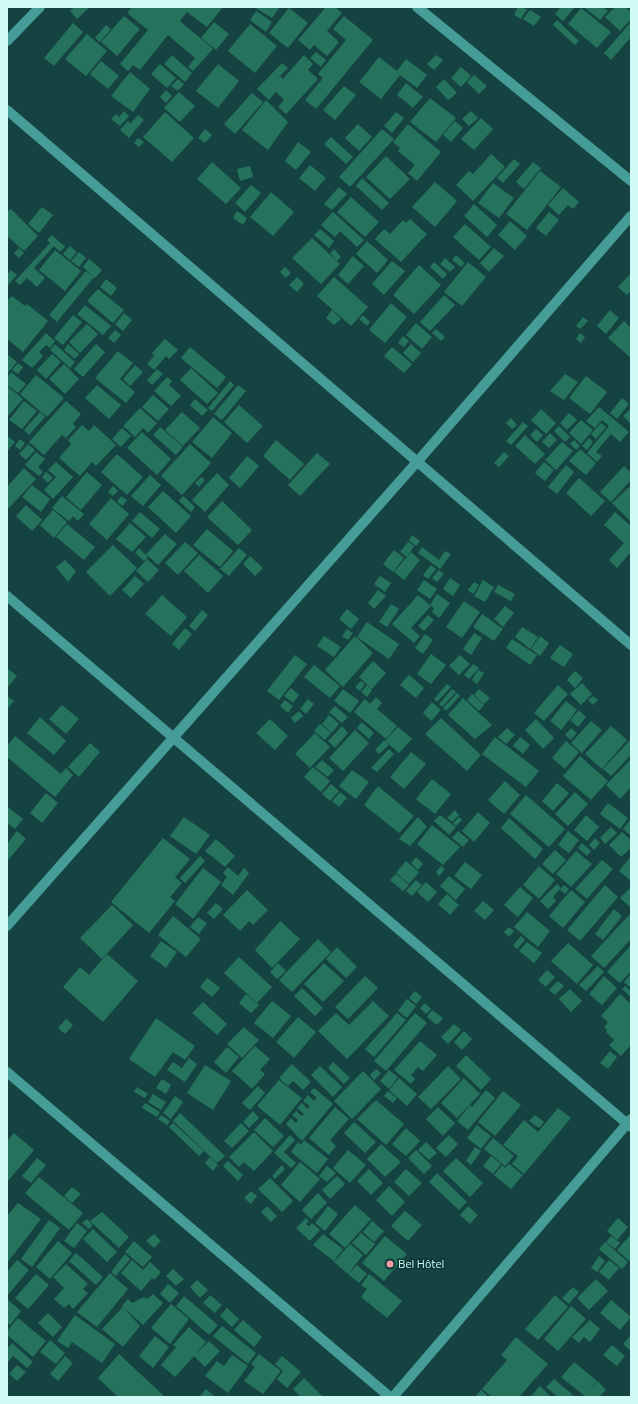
<!DOCTYPE html>
<meta charset="utf-8">
<style>
body{margin:0}
#map{position:relative;width:638px;height:1404px;overflow:hidden;background:#154341;font-family:"Titillium Web",sans-serif}
div>[style]{position:absolute}
.building>*{inset:0;background:#26735d}
.minor>*{height:10px;margin:-5px;padding:0 5px;transform-origin:5px;border-radius:5px;background:#469c97}
.tertiary>*{height:10px;margin:-5px;padding:0 5px;transform-origin:5px;border-radius:5px;background:#469c97}
.dots>*{width:11px;height:11px;translate:-50% -50%;box-sizing:border-box;border:2px solid #073937;border-radius:50%}
span{translate:-50% -50%;white-space:nowrap;text-align:center;line-height:1.15;-webkit-text-stroke:3px #073937;paint-order:stroke}
.poi-label{font-size:12px;color:#d2faf7}
.left{translate:0 -50%;text-align:left}
.frame{position:absolute;inset:0;border:8px solid #d2faf7;pointer-events:none}
</style>
<div id="map">
<div class="building">
<i style="clip-path:polygon(74px 7px,90px 7px,77px 19px,70px 11px)"></i>
<i style="clip-path:polygon(132px 7px,223px 7px,207px 27px,187px 12px,180px 21px,213px 49px,193px 71px,188px 67px,195px 58px,168px 35px,140px 70px,133px 65px,128px 71px,120px 64px,148px 30px,127px 13px)"></i>
<i style="clip-path:polygon(254px 7px,280px 7px,272px 18px)"></i>
<i style="clip-path:polygon(326px 7px,335px 7px,342px 13px,327px 31px,339px 42px,327px 56px,314px 45px,310px 50px,298px 40px)"></i>
<i style="clip-path:polygon(518px 7px,527px 9px,521px 19px,514px 15px)"></i>
<i style="clip-path:polygon(561px 7px,575px 7px,563px 21px,555px 14px)"></i>
<i style="clip-path:polygon(586px 7px,603px 7px,608px 11px,600px 20px,585px 8px)"></i>
<i style="clip-path:polygon(615px 7px,625px 7px,631px 12px,631px 19px,620px 31px,605px 17px)"></i>
<i style="clip-path:polygon(289px 8px,308px 23px,288px 48px,269px 33px)"></i>
<i style="clip-path:polygon(581px 8px,611px 32px,597px 48px,568px 24px)"></i>
<i style="clip-path:polygon(530px 10px,541px 17px,534px 26px,523px 19px)"></i>
<i style="clip-path:polygon(256px 11px,272px 22px,266px 32px,250px 20px)"></i>
<i style="clip-path:polygon(124px 16px,140px 29px,117px 56px,101px 42px)"></i>
<i style="clip-path:polygon(344px 16px,373px 40px,316px 109px,305px 100px,323px 78px,318px 74px,346px 40px,333px 29px)"></i>
<i style="clip-path:polygon(557px 20px,579px 41px,575px 45px,553px 25px)"></i>
<i style="clip-path:polygon(214px 22px,229px 34px,216px 50px,201px 38px)"></i>
<i style="clip-path:polygon(631px 22px,631px 37px,611px 60px,604px 53px)"></i>
<i style="clip-path:polygon(73px 23px,83px 32px,54px 66px,44px 58px)"></i>
<i style="clip-path:polygon(250px 24px,277px 46px,255px 73px,228px 51px)"></i>
<i style="clip-path:polygon(106px 25px,111px 29px,100px 42px,95px 38px)"></i>
<i style="clip-path:polygon(87px 34px,107px 51px,86px 76px,65px 59px)"></i>
<i style="clip-path:polygon(316px 52px,326px 60px,321px 67px,310px 58px)"></i>
<i style="clip-path:polygon(172px 55px,192px 73px,185px 82px,164px 64px)"></i>
<i style="clip-path:polygon(304px 55px,313px 64px,308px 70px,318px 79px,286px 114px,278px 107px,284px 100px,276px 92px,269px 100px,257px 89px,282px 63px,288px 68px,280px 76px,283px 79px)"></i>
<i style="clip-path:polygon(436px 55px,443px 60px,434px 70px,427px 64px)"></i>
<i style="clip-path:polygon(379px 57px,397px 71px,406px 59px,427px 75px,417px 88px,400px 75px,381px 99px,359px 82px)"></i>
<i style="clip-path:polygon(101px 61px,119px 76px,108px 89px,90px 74px)"></i>
<i style="clip-path:polygon(160px 64px,176px 78px,167px 88px,151px 74px)"></i>
<i style="clip-path:polygon(218px 64px,239px 81px,218px 108px,196px 91px)"></i>
<i style="clip-path:polygon(461px 67px,471px 76px,461px 87px,451px 78px)"></i>
<i style="clip-path:polygon(130px 72px,150px 89px,133px 112px,111px 96px)"></i>
<i style="clip-path:polygon(474px 75px,487px 86px,479px 94px,467px 82px)"></i>
<i style="clip-path:polygon(178px 79px,184px 84px,178px 91px,171px 86px)"></i>
<i style="clip-path:polygon(444px 79px,457px 93px,448px 100px,436px 87px)"></i>
<i style="clip-path:polygon(406px 83px,423px 97px,413px 108px,397px 95px)"></i>
<i style="clip-path:polygon(344px 86px,356px 95px,335px 120px,323px 110px)"></i>
<i style="clip-path:polygon(166px 90px,172px 96px,166px 103px,160px 97px)"></i>
<i style="clip-path:polygon(179px 92px,195px 106px,180px 122px,164px 108px)"></i>
<i style="clip-path:polygon(252px 93px,263px 102px,235px 134px,224px 124px)"></i>
<i style="clip-path:polygon(430px 98px,456px 118px,436px 142px,410px 122px)"></i>
<i style="clip-path:polygon(266px 100px,288px 122px,268px 150px,242px 130px)"></i>
<i style="clip-path:polygon(124px 111px,129px 116px,120px 126px,111px 119px,116px 114px,119px 117px)"></i>
<i style="clip-path:polygon(471px 111px,478px 118px,469px 126px,462px 119px)"></i>
<i style="clip-path:polygon(165px 112px,194px 138px,172px 162px,143px 137px)"></i>
<i style="clip-path:polygon(396px 112px,404px 118px,392px 133px,384px 126px)"></i>
<i style="clip-path:polygon(138px 115px,144px 120px,129px 138px,120px 130px,128px 121px,130px 124px)"></i>
<i style="clip-path:polygon(481px 118px,493px 129px,474px 150px,461px 139px)"></i>
<i style="clip-path:polygon(455px 121px,463px 128px,451px 142px,443px 135px)"></i>
<i style="clip-path:polygon(358px 124px,372px 137px,359px 151px,345px 138px)"></i>
<i style="clip-path:polygon(408px 124px,441px 152px,417px 181px,408px 173px,415px 165px,398px 151px,400px 148px,393px 142px)"></i>
<i style="clip-path:polygon(205px 129px,212px 135px,205px 143px,198px 138px)"></i>
<i style="clip-path:polygon(382px 129px,394px 139px,350px 187px,339px 177px)"></i>
<i style="clip-path:polygon(331px 137px,353px 157px,346px 164px,324px 144px)"></i>
<i style="clip-path:polygon(138px 138px,144px 142px,139px 147px,134px 143px)"></i>
<i style="clip-path:polygon(298px 142px,311px 152px,296px 170px,285px 161px)"></i>
<i style="clip-path:polygon(491px 154px,505px 167px,473px 201px,456px 185px,469px 171px,473px 174px)"></i>
<i style="clip-path:polygon(386px 156px,410px 179px,390px 199px,366px 177px)"></i>
<i style="clip-path:polygon(514px 159px,520px 164px,503px 183px,497px 178px)"></i>
<i style="clip-path:polygon(212px 162px,241px 188px,226px 204px,197px 179px)"></i>
<i style="clip-path:polygon(533px 162px,541px 168px,524px 189px,516px 182px)"></i>
<i style="clip-path:polygon(310px 165px,326px 178px,315px 191px,299px 178px)"></i>
<i style="clip-path:polygon(250px 166px,253px 177px,240px 181px,237px 169px)"></i>
<i style="clip-path:polygon(540px 171px,561px 187px,527px 230px,506px 214px)"></i>
<i style="clip-path:polygon(362px 178px,389px 203px,382px 210px,356px 186px)"></i>
<i style="clip-path:polygon(435px 182px,457px 201px,435px 227px,412px 207px)"></i>
<i style="clip-path:polygon(493px 183px,514px 198px,499px 218px,478px 203px)"></i>
<i style="clip-path:polygon(251px 185px,261px 193px,245px 212px,235px 203px)"></i>
<i style="clip-path:polygon(339px 187px,347px 194px,332px 210px,324px 204px)"></i>
<i style="clip-path:polygon(563px 188px,579px 202px,573px 209px,568px 205px,559px 215px,548px 205px)"></i>
<i style="clip-path:polygon(271px 192px,294px 212px,273px 236px,250px 217px)"></i>
<i style="clip-path:polygon(351px 197px,379px 222px,365px 237px,337px 212px)"></i>
<i style="clip-path:polygon(474px 204px,497px 225px,487px 237px,464px 216px)"></i>
<i style="clip-path:polygon(42px 207px,53px 215px,39px 233px,28px 224px)"></i>
<i style="clip-path:polygon(11px 209px,38px 236px,24px 251px,7px 236px,7px 212px)"></i>
<i style="clip-path:polygon(237px 211px,247px 218px,243px 225px,233px 218px)"></i>
<i style="clip-path:polygon(333px 212px,364px 240px,357px 247px,340px 231px,335px 237px,321px 225px)"></i>
<i style="clip-path:polygon(549px 212px,559px 220px,546px 236px,536px 228px)"></i>
<i style="clip-path:polygon(410px 219px,427px 234px,401px 262px,375px 239px,384px 229px,390px 234px,403px 220px,406px 223px)"></i>
<i style="clip-path:polygon(510px 221px,527px 236px,515px 250px,498px 235px)"></i>
<i style="clip-path:polygon(465px 224px,491px 247px,479px 260px,453px 237px)"></i>
<i style="clip-path:polygon(320px 229px,334px 241px,329px 248px,314px 235px)"></i>
<i style="clip-path:polygon(52px 235px,65px 247px,60px 252px,54px 246px,34px 268px,45px 278px,37px 287px,27px 278px,20px 285px,15px 281px,50px 243px,47px 240px)"></i>
<i style="clip-path:polygon(312px 238px,340px 264px,321px 284px,292px 258px)"></i>
<i style="clip-path:polygon(367px 241px,388px 260px,377px 273px,356px 254px)"></i>
<i style="clip-path:polygon(70px 246px,77px 252px,70px 260px,63px 254px)"></i>
<i style="clip-path:polygon(19px 248px,24px 253px,19px 258px,14px 253px)"></i>
<i style="clip-path:polygon(494px 248px,504px 256px,489px 272px,480px 263px)"></i>
<i style="clip-path:polygon(334px 249px,341px 257px,337px 261px,330px 253px)"></i>
<i style="clip-path:polygon(55px 250px,81px 271px,65px 291px,39px 270px)"></i>
<i style="clip-path:polygon(79px 252px,86px 258px,79px 267px,71px 261px)"></i>
<i style="clip-path:polygon(456px 255px,465px 263px,461px 267px,452px 260px)"></i>
<i style="clip-path:polygon(353px 256px,364px 266px,348px 284px,338px 275px)"></i>
<i style="clip-path:polygon(445px 258px,455px 267px,450px 272px,440px 264px)"></i>
<i style="clip-path:polygon(89px 259px,102px 270px,95px 278px,83px 267px)"></i>
<i style="clip-path:polygon(392px 261px,405px 271px,384px 295px,372px 284px)"></i>
<i style="clip-path:polygon(434px 262px,447px 274px,443px 279px,430px 267px)"></i>
<i style="clip-path:polygon(468px 262px,486px 277px,462px 306px,444px 292px)"></i>
<i style="clip-path:polygon(419px 265px,441px 285px,414px 314px,393px 295px)"></i>
<i style="clip-path:polygon(285px 267px,291px 273px,286px 278px,280px 272px)"></i>
<i style="clip-path:polygon(11px 270px,17px 275px,8px 285px,7px 275px)"></i>
<i style="clip-path:polygon(86px 271px,94px 277px,57px 322px,49px 315px)"></i>
<i style="clip-path:polygon(631px 273px,631px 290px,627px 295px,618px 287px)"></i>
<i style="clip-path:polygon(297px 277px,304px 284px,297px 292px,289px 285px)"></i>
<i style="clip-path:polygon(334px 277px,368px 307px,351px 326px,317px 296px)"></i>
<i style="clip-path:polygon(106px 279px,117px 288px,111px 296px,100px 287px)"></i>
<i style="clip-path:polygon(98px 289px,124px 310px,113px 323px,87px 301px)"></i>
<i style="clip-path:polygon(444px 295px,455px 305px,430px 331px,420px 322px)"></i>
<i style="clip-path:polygon(12px 296px,25px 306px,27px 304px,48px 321px,23px 352px,7px 339px,7px 301px)"></i>
<i style="clip-path:polygon(391px 303px,407px 317px,385px 343px,369px 330px)"></i>
<i style="clip-path:polygon(85px 305px,111px 326px,103px 335px,77px 314px)"></i>
<i style="clip-path:polygon(332px 310px,341px 319px,334px 325px,326px 318px)"></i>
<i style="clip-path:polygon(610px 310px,619px 318px,606px 334px,597px 326px)"></i>
<i style="clip-path:polygon(124px 313px,132px 320px,123px 331px,115px 324px)"></i>
<i style="clip-path:polygon(73px 315px,82px 322px,63px 345px,54px 338px)"></i>
<i style="clip-path:polygon(363px 315px,370px 322px,367px 326px,359px 319px)"></i>
<i style="clip-path:polygon(583px 317px,588px 321px,580px 329px,576px 326px)"></i>
<i style="clip-path:polygon(624px 321px,631px 328px,631px 358px,608px 338px)"></i>
<i style="clip-path:polygon(416px 323px,432px 337px,422px 349px,406px 335px)"></i>
<i style="clip-path:polygon(87px 324px,98px 334px,80px 353px,69px 342px)"></i>
<i style="clip-path:polygon(436px 329px,445px 337px,441px 341px,432px 333px)"></i>
<i style="clip-path:polygon(115px 330px,121px 335px,114px 343px,108px 338px)"></i>
<i style="clip-path:polygon(46px 333px,55px 341px,50px 348px,46px 345px,39px 352px,43px 356px,32px 368px,22px 360px)"></i>
<i style="clip-path:polygon(580px 333px,585px 337px,581px 343px,576px 339px)"></i>
<i style="clip-path:polygon(403px 336px,409px 341px,404px 347px,398px 343px)"></i>
<i style="clip-path:polygon(165px 339px,178px 350px,169px 359px,166px 356px,154px 370px,147px 364px,154px 356px,152px 353px)"></i>
<i style="clip-path:polygon(55px 344px,75px 362px,70px 368px,50px 350px)"></i>
<i style="clip-path:polygon(68px 344px,79px 354px,75px 359px,64px 350px)"></i>
<i style="clip-path:polygon(96px 344px,105px 352px,83px 377px,74px 369px)"></i>
<i style="clip-path:polygon(411px 344px,421px 353px,413px 362px,403px 353px)"></i>
<i style="clip-path:polygon(190px 347px,226px 377px,217px 388px,181px 358px)"></i>
<i style="clip-path:polygon(392px 347px,412px 364px,404px 373px,384px 356px)"></i>
<i style="clip-path:polygon(118px 351px,133px 363px,120px 379px,135px 392px,126px 403px,95px 378px)"></i>
<i style="clip-path:polygon(7px 354px,17px 362px,7px 374px)"></i>
<i style="clip-path:polygon(52px 354px,61px 362px,46px 379px,37px 370px)"></i>
<i style="clip-path:polygon(18px 363px,23px 367px,18px 374px,12px 370px)"></i>
<i style="clip-path:polygon(64px 364px,79px 379px,65px 394px,49px 379px)"></i>
<i style="clip-path:polygon(135px 365px,143px 372px,130px 386px,123px 379px)"></i>
<i style="clip-path:polygon(191px 368px,218px 393px,207px 404px,180px 380px)"></i>
<i style="clip-path:polygon(157px 369px,163px 374px,152px 385px,147px 380px)"></i>
<i style="clip-path:polygon(11px 372px,26px 384px,18px 393px,7px 385px,7px 377px)"></i>
<i style="clip-path:polygon(565px 374px,578px 382px,564px 400px,550px 391px)"></i>
<i style="clip-path:polygon(36px 375px,64px 398px,47px 417px,20px 394px)"></i>
<i style="clip-path:polygon(586px 376px,607px 392px,590px 414px,569px 398px)"></i>
<i style="clip-path:polygon(167px 377px,172px 381px,169px 385px,181px 396px,171px 406px,154px 391px)"></i>
<i style="clip-path:polygon(230px 381px,234px 385px,212px 411px,208px 408px)"></i>
<i style="clip-path:polygon(97px 385px,121px 405px,109px 419px,85px 398px)"></i>
<i style="clip-path:polygon(238px 385px,246px 391px,222px 420px,214px 414px)"></i>
<i style="clip-path:polygon(7px 386px,23px 399px,8px 416px,7px 415px)"></i>
<i style="clip-path:polygon(153px 395px,169px 409px,158px 421px,142px 407px)"></i>
<i style="clip-path:polygon(622px 398px,629px 404px,617px 419px,610px 413px)"></i>
<i style="clip-path:polygon(195px 399px,208px 410px,202px 416px,190px 405px)"></i>
<i style="clip-path:polygon(24px 401px,37px 411px,22px 429px,9px 420px)"></i>
<i style="clip-path:polygon(66px 401px,81px 414px,73px 424px,76px 427px,66px 438px,62px 435px,44px 455px,29px 442px)"></i>
<i style="clip-path:polygon(239px 405px,263px 426px,247px 443px,224px 422px)"></i>
<i style="clip-path:polygon(599px 407px,629px 432px,620px 442px,611px 434px,596px 452px,602px 456px,597px 462px,587px 453px,609px 426px,602px 420px,595px 428px,586px 421px)"></i>
<i style="clip-path:polygon(140px 408px,157px 423px,148px 433px,143px 428px,135px 437px,123px 426px)"></i>
<i style="clip-path:polygon(631px 408px,631px 424px,623px 416px)"></i>
<i style="clip-path:polygon(541px 409px,556px 423px,546px 434px,531px 420px)"></i>
<i style="clip-path:polygon(40px 412px,45px 417px,29px 435px,24px 430px)"></i>
<i style="clip-path:polygon(182px 412px,200px 428px,183px 446px,165px 430px)"></i>
<i style="clip-path:polygon(569px 413px,577px 420px,567px 430px,560px 423px)"></i>
<i style="clip-path:polygon(213px 417px,232px 433px,212px 458px,192px 442px)"></i>
<i style="clip-path:polygon(511px 418px,517px 425px,512px 429px,506px 423px)"></i>
<i style="clip-path:polygon(581px 420px,593px 430px,581px 444px,569px 433px)"></i>
<i style="clip-path:polygon(523px 422px,528px 426px,511px 445px,506px 441px)"></i>
<i style="clip-path:polygon(601px 423px,606px 427px,596px 439px,591px 434px)"></i>
<i style="clip-path:polygon(82px 425px,89px 431px,94px 425px,116px 445px,96px 466px,92px 462px,80px 476px,59px 458px,71px 444px,68px 440px)"></i>
<i style="clip-path:polygon(559px 426px,570px 437px,565px 442px,554px 431px)"></i>
<i style="clip-path:polygon(160px 427px,183px 447px,176px 455px,153px 435px)"></i>
<i style="clip-path:polygon(122px 428px,131px 436px,121px 447px,112px 439px)"></i>
<i style="clip-path:polygon(536px 429px,543px 435px,537px 442px,530px 435px)"></i>
<i style="clip-path:polygon(142px 432px,171px 459px,157px 475px,127px 448px)"></i>
<i style="clip-path:polygon(550px 433px,557px 440px,549px 448px,542px 442px)"></i>
<i style="clip-path:polygon(525px 435px,545px 454px,535px 464px,515px 446px)"></i>
<i style="clip-path:polygon(7px 436px,15px 442px,8px 450px,7px 449px)"></i>
<i style="clip-path:polygon(589px 438px,593px 442px,587px 450px,582px 446px)"></i>
<i style="clip-path:polygon(20px 439px,25px 443px,20px 450px,15px 446px)"></i>
<i style="clip-path:polygon(276px 440px,304px 464px,290px 480px,263px 456px)"></i>
<i style="clip-path:polygon(574px 440px,580px 446px,576px 450px,570px 444px)"></i>
<i style="clip-path:polygon(562px 442px,573px 451px,556px 470px,545px 460px)"></i>
<i style="clip-path:polygon(28px 444px,35px 450px,26px 460px,19px 454px)"></i>
<i style="clip-path:polygon(190px 444px,211px 463px,182px 495px,161px 476px)"></i>
<i style="clip-path:polygon(580px 449px,596px 463px,586px 475px,569px 461px)"></i>
<i style="clip-path:polygon(36px 452px,45px 459px,38px 467px,43px 472px,39px 476px,25px 465px)"></i>
<i style="clip-path:polygon(504px 452px,509px 456px,499px 467px,494px 463px)"></i>
<i style="clip-path:polygon(317px 453px,330px 464px,300px 496px,288px 485px)"></i>
<i style="clip-path:polygon(117px 454px,143px 477px,127px 495px,101px 472px)"></i>
<i style="clip-path:polygon(247px 456px,259px 466px,240px 488px,229px 478px)"></i>
<i style="clip-path:polygon(56px 462px,73px 477px,53px 499px,44px 490px,56px 477px,48px 470px)"></i>
<i style="clip-path:polygon(544px 462px,554px 470px,545px 481px,535px 473px)"></i>
<i style="clip-path:polygon(566px 465px,574px 472px,557px 494px,548px 487px)"></i>
<i style="clip-path:polygon(624px 466px,631px 473px,631px 480px,611px 502px,600px 492px)"></i>
<i style="clip-path:polygon(24px 468px,36px 479px,9px 508px,7px 507px,7px 487px)"></i>
<i style="clip-path:polygon(46px 472px,53px 478px,48px 483px,42px 477px)"></i>
<i style="clip-path:polygon(87px 472px,102px 485px,81px 510px,66px 497px)"></i>
<i style="clip-path:polygon(217px 473px,229px 485px,205px 512px,192px 500px)"></i>
<i style="clip-path:polygon(150px 475px,161px 485px,143px 506px,131px 496px)"></i>
<i style="clip-path:polygon(201px 477px,205px 480px,199px 487px,195px 483px)"></i>
<i style="clip-path:polygon(579px 478px,605px 501px,591px 516px,566px 493px)"></i>
<i style="clip-path:polygon(32px 485px,50px 499px,41px 512px,22px 497px)"></i>
<i style="clip-path:polygon(113px 486px,118px 491px,113px 496px,108px 492px)"></i>
<i style="clip-path:polygon(629px 487px,631px 488px,631px 522px,612px 503px)"></i>
<i style="clip-path:polygon(163px 491px,191px 516px,176px 533px,148px 507px)"></i>
<i style="clip-path:polygon(62px 496px,84px 514px,78px 521px,73px 516px,69px 521px,52px 508px)"></i>
<i style="clip-path:polygon(121px 496px,127px 500px,123px 506px,117px 502px)"></i>
<i style="clip-path:polygon(183px 496px,195px 507px,191px 512px,179px 501px)"></i>
<i style="clip-path:polygon(111px 498px,129px 514px,107px 540px,89px 524px)"></i>
<i style="clip-path:polygon(222px 501px,252px 530px,238px 545px,207px 517px)"></i>
<i style="clip-path:polygon(26px 505px,42px 520px,32px 531px,16px 516px)"></i>
<i style="clip-path:polygon(53px 510px,67px 522px,54px 538px,40px 525px)"></i>
<i style="clip-path:polygon(140px 512px,160px 529px,152px 538px,132px 521px)"></i>
<i style="clip-path:polygon(615px 512px,631px 526px,631px 552px,617px 568px,609px 560px,624px 543px,604px 525px)"></i>
<i style="clip-path:polygon(130px 523px,146px 537px,132px 552px,116px 539px)"></i>
<i style="clip-path:polygon(67px 524px,95px 547px,84px 560px,56px 537px)"></i>
<i style="clip-path:polygon(207px 529px,233px 551px,220px 567px,193px 545px)"></i>
<i style="clip-path:polygon(165px 534px,177px 544px,158px 565px,146px 554px)"></i>
<i style="clip-path:polygon(412px 535px,420px 541px,416px 546px,409px 541px)"></i>
<i style="clip-path:polygon(185px 542px,198px 553px,178px 575px,165px 563px)"></i>
<i style="clip-path:polygon(408px 542px,414px 546px,407px 557px,400px 552px)"></i>
<i style="clip-path:polygon(113px 545px,137px 568px,110px 596px,86px 572px)"></i>
<i style="clip-path:polygon(422px 547px,439px 560px,445px 551px,451px 554px,440px 569px,418px 553px)"></i>
<i style="clip-path:polygon(139px 548px,148px 557px,144px 561px,135px 553px)"></i>
<i style="clip-path:polygon(239px 548px,247px 555px,229px 576px,220px 569px)"></i>
<i style="clip-path:polygon(394px 550px,404px 558px,393px 572px,383px 564px)"></i>
<i style="clip-path:polygon(411px 552px,420px 560px,404px 580px,394px 572px)"></i>
<i style="clip-path:polygon(199px 555px,223px 576px,208px 593px,184px 571px)"></i>
<i style="clip-path:polygon(250px 556px,263px 568px,255px 576px,243px 564px)"></i>
<i style="clip-path:polygon(147px 559px,159px 570px,148px 582px,136px 571px)"></i>
<i style="clip-path:polygon(65px 560px,76px 571px,68px 582px,56px 567px)"></i>
<i style="clip-path:polygon(431px 565px,436px 569px,428px 579px,423px 575px)"></i>
<i style="clip-path:polygon(439px 570px,444px 574px,437px 582px,432px 578px)"></i>
<i style="clip-path:polygon(135px 576px,144px 584px,131px 598px,122px 590px)"></i>
<i style="clip-path:polygon(380px 576px,391px 583px,385px 592px,374px 584px)"></i>
<i style="clip-path:polygon(450px 578px,460px 585px,453px 596px,443px 589px)"></i>
<i style="clip-path:polygon(424px 580px,437px 589px,430px 599px,417px 590px)"></i>
<i style="clip-path:polygon(483px 580px,494px 587px,485px 602px,474px 596px)"></i>
<i style="clip-path:polygon(474px 582px,479px 585px,473px 594px,468px 590px)"></i>
<i style="clip-path:polygon(498px 585px,515px 594px,511px 601px,494px 592px)"></i>
<i style="clip-path:polygon(378px 590px,386px 596px,374px 609px,368px 603px)"></i>
<i style="clip-path:polygon(437px 594px,450px 603px,439px 618px,432px 612px,434px 608px,430px 605px)"></i>
<i style="clip-path:polygon(162px 595px,187px 617px,171px 636px,145px 614px)"></i>
<i style="clip-path:polygon(418px 595px,431px 606px,411px 628px,420px 636px,414px 643px,392px 624px)"></i>
<i style="clip-path:polygon(464px 601px,480px 612px,462px 638px,446px 627px)"></i>
<i style="clip-path:polygon(391px 604px,399px 609px,387px 627px,379px 622px)"></i>
<i style="clip-path:polygon(505px 606px,514px 613px,503px 627px,494px 619px)"></i>
<i style="clip-path:polygon(347px 609px,359px 619px,351px 629px,339px 619px)"></i>
<i style="clip-path:polygon(202px 610px,208px 615px,195px 631px,189px 626px)"></i>
<i style="clip-path:polygon(482px 614px,503px 629px,494px 641px,473px 627px)"></i>
<i style="clip-path:polygon(428px 615px,434px 620px,424px 631px,418px 626px)"></i>
<i style="clip-path:polygon(367px 622px,399px 644px,389px 659px,357px 637px)"></i>
<i style="clip-path:polygon(522px 627px,538px 637px,530px 649px,515px 637px)"></i>
<i style="clip-path:polygon(185px 628px,192px 634px,179px 650px,172px 644px)"></i>
<i style="clip-path:polygon(347px 629px,353px 633px,348px 640px,342px 636px)"></i>
<i style="clip-path:polygon(474px 633px,482px 638px,471px 655px,463px 649px)"></i>
<i style="clip-path:polygon(425px 634px,433px 640px,423px 654px,415px 648px)"></i>
<i style="clip-path:polygon(324px 636px,341px 647px,334px 657px,317px 646px)"></i>
<i style="clip-path:polygon(355px 636px,373px 653px,343px 687px,325px 670px)"></i>
<i style="clip-path:polygon(540px 636px,549px 643px,540px 656px,531px 649px)"></i>
<i style="clip-path:polygon(512px 639px,537px 655px,530px 665px,506px 648px)"></i>
<i style="clip-path:polygon(560px 645px,573px 654px,564px 667px,550px 658px)"></i>
<i style="clip-path:polygon(431px 654px,446px 665px,431px 684px,417px 674px)"></i>
<i style="clip-path:polygon(295px 655px,307px 664px,279px 700px,267px 691px)"></i>
<i style="clip-path:polygon(460px 655px,470px 664px,459px 675px,449px 666px)"></i>
<i style="clip-path:polygon(373px 661px,386px 673px,372px 689px,359px 677px)"></i>
<i style="clip-path:polygon(473px 664px,479px 668px,469px 679px,464px 675px)"></i>
<i style="clip-path:polygon(314px 665px,340px 686px,330px 698px,304px 677px)"></i>
<i style="clip-path:polygon(7px 668px,17px 676px,7px 688px)"></i>
<i style="clip-path:polygon(478px 670px,484px 673px,477px 684px,472px 680px)"></i>
<i style="clip-path:polygon(575px 671px,583px 678px,575px 688px,567px 680px)"></i>
<i style="clip-path:polygon(409px 675px,424px 688px,416px 698px,400px 685px)"></i>
<i style="clip-path:polygon(361px 681px,365px 684px,360px 691px,355px 687px)"></i>
<i style="clip-path:polygon(582px 683px,592px 694px,581px 705px,570px 694px)"></i>
<i style="clip-path:polygon(447px 684px,451px 687px,437px 702px,434px 699px)"></i>
<i style="clip-path:polygon(367px 685px,372px 690px,367px 697px,361px 692px)"></i>
<i style="clip-path:polygon(558px 685px,568px 694px,544px 721px,534px 713px)"></i>
<i style="clip-path:polygon(291px 688px,299px 695px,293px 703px,284px 696px)"></i>
<i style="clip-path:polygon(343px 689px,359px 701px,350px 713px,334px 701px)"></i>
<i style="clip-path:polygon(452px 689px,456px 692px,442px 707px,439px 704px)"></i>
<i style="clip-path:polygon(479px 689px,490px 698px,484px 704px,474px 695px)"></i>
<i style="clip-path:polygon(457px 693px,460px 696px,446px 711px,443px 708px)"></i>
<i style="clip-path:polygon(472px 694px,484px 705px,479px 711px,467px 700px)"></i>
<i style="clip-path:polygon(7px 696px,14px 701px,7px 709px)"></i>
<i style="clip-path:polygon(593px 696px,598px 700px,593px 705px,588px 700px)"></i>
<i style="clip-path:polygon(376px 697px,382px 703px,377px 709px,397px 726px,386px 739px,354px 712px,365px 699px,370px 704px)"></i>
<i style="clip-path:polygon(463px 698px,492px 725px,475px 739px,448px 715px)"></i>
<i style="clip-path:polygon(308px 699px,314px 704px,306px 714px,300px 709px)"></i>
<i style="clip-path:polygon(285px 700px,293px 706px,288px 713px,280px 706px)"></i>
<i style="clip-path:polygon(566px 701px,577px 710px,561px 730px,550px 721px)"></i>
<i style="clip-path:polygon(432px 702px,441px 710px,431px 721px,423px 713px)"></i>
<i style="clip-path:polygon(62px 705px,79px 719px,66px 734px,49px 719px)"></i>
<i style="clip-path:polygon(335px 706px,348px 717px,342px 723px,329px 712px)"></i>
<i style="clip-path:polygon(579px 710px,586px 717px,578px 727px,570px 720px)"></i>
<i style="clip-path:polygon(299px 711px,303px 716px,295px 723px,291px 718px)"></i>
<i style="clip-path:polygon(329px 715px,339px 724px,332px 733px,322px 724px)"></i>
<i style="clip-path:polygon(40px 717px,66px 741px,54px 755px,27px 733px)"></i>
<i style="clip-path:polygon(441px 718px,481px 755px,467px 771px,425px 734px)"></i>
<i style="clip-path:polygon(270px 719px,288px 736px,275px 750px,256px 733px)"></i>
<i style="clip-path:polygon(536px 719px,554px 738px,543px 749px,525px 730px)"></i>
<i style="clip-path:polygon(591px 721px,602px 730px,582px 753px,571px 743px)"></i>
<i style="clip-path:polygon(362px 722px,374px 733px,369px 739px,357px 728px)"></i>
<i style="clip-path:polygon(320px 724px,331px 733px,325px 740px,314px 731px)"></i>
<i style="clip-path:polygon(342px 726px,348px 733px,335px 748px,328px 741px)"></i>
<i style="clip-path:polygon(611px 726px,627px 740px,602px 769px,585px 754px)"></i>
<i style="clip-path:polygon(398px 727px,412px 739px,399px 753px,385px 741px)"></i>
<i style="clip-path:polygon(507px 728px,515px 735px,506px 744px,498px 737px)"></i>
<i style="clip-path:polygon(571px 728px,577px 733px,571px 740px,565px 735px)"></i>
<i style="clip-path:polygon(355px 730px,369px 743px,343px 771px,329px 758px)"></i>
<i style="clip-path:polygon(315px 733px,330px 747px,310px 768px,295px 754px)"></i>
<i style="clip-path:polygon(15px 736px,61px 774px,66px 768px,73px 775px,55px 797px,7px 757px,7px 746px)"></i>
<i style="clip-path:polygon(495px 737px,539px 771px,526px 787px,482px 754px)"></i>
<i style="clip-path:polygon(520px 737px,530px 745px,523px 754px,513px 746px)"></i>
<i style="clip-path:polygon(631px 739px,631px 755px,611px 776px,603px 769px)"></i>
<i style="clip-path:polygon(384px 740px,389px 745px,379px 754px,375px 750px)"></i>
<i style="clip-path:polygon(566px 741px,579px 752px,565px 769px,552px 758px)"></i>
<i style="clip-path:polygon(90px 743px,100px 752px,79px 777px,68px 767px)"></i>
<i style="clip-path:polygon(389px 749px,394px 754px,377px 772px,371px 768px)"></i>
<i style="clip-path:polygon(411px 752px,426px 764px,404px 789px,390px 777px)"></i>
<i style="clip-path:polygon(580px 756px,608px 781px,591px 800px,563px 776px)"></i>
<i style="clip-path:polygon(631px 759px,631px 787px,620px 799px,606px 785px)"></i>
<i style="clip-path:polygon(322px 760px,334px 770px,328px 777px,315px 767px)"></i>
<i style="clip-path:polygon(313px 767px,330px 781px,321px 792px,304px 777px)"></i>
<i style="clip-path:polygon(352px 770px,369px 782px,356px 799px,339px 786px)"></i>
<i style="clip-path:polygon(432px 779px,451px 794px,435px 814px,416px 799px)"></i>
<i style="clip-path:polygon(505px 781px,520px 795px,504px 814px,488px 800px)"></i>
<i style="clip-path:polygon(557px 783px,569px 793px,553px 811px,542px 801px)"></i>
<i style="clip-path:polygon(331px 784px,339px 791px,330px 801px,322px 794px)"></i>
<i style="clip-path:polygon(378px 786px,414px 816px,399px 833px,364px 805px)"></i>
<i style="clip-path:polygon(340px 792px,347px 798px,339px 807px,332px 801px)"></i>
<i style="clip-path:polygon(575px 792px,588px 804px,568px 826px,555px 814px)"></i>
<i style="clip-path:polygon(46px 793px,58px 803px,42px 823px,30px 813px)"></i>
<i style="clip-path:polygon(526px 795px,565px 829px,549px 847px,510px 814px)"></i>
<i style="clip-path:polygon(608px 803px,628px 818px,620px 829px,600px 814px)"></i>
<i style="clip-path:polygon(8px 807px,23px 819px,15px 829px,7px 823px)"></i>
<i style="clip-path:polygon(455px 810px,459px 815px,452px 822px,447px 818px)"></i>
<i style="clip-path:polygon(478px 812px,490px 823px,474px 842px,462px 831px)"></i>
<i style="clip-path:polygon(440px 815px,456px 827px,449px 835px,434px 821px)"></i>
<i style="clip-path:polygon(586px 815px,599px 827px,587px 841px,574px 830px)"></i>
<i style="clip-path:polygon(184px 817px,210px 835px,196px 854px,170px 836px)"></i>
<i style="clip-path:polygon(418px 817px,427px 827px,410px 846px,399px 839px)"></i>
<i style="clip-path:polygon(459px 817px,462px 820px,456px 826px,453px 823px)"></i>
<i style="clip-path:polygon(509px 818px,543px 849px,535px 859px,501px 828px)"></i>
<i style="clip-path:polygon(631px 819px,631px 836px,623px 829px)"></i>
<i style="clip-path:polygon(432px 825px,460px 847px,443px 865px,417px 844px)"></i>
<i style="clip-path:polygon(611px 827px,617px 833px,605px 844px,600px 838px)"></i>
<i style="clip-path:polygon(17px 831px,26px 839px,8px 860px,7px 844px)"></i>
<i style="clip-path:polygon(458px 831px,469px 840px,463px 847px,452px 838px)"></i>
<i style="clip-path:polygon(568px 831px,579px 840px,569px 853px,558px 845px)"></i>
<i style="clip-path:polygon(622px 832px,631px 840px,631px 848px,621px 857px,609px 845px)"></i>
<i style="clip-path:polygon(163px 838px,190px 859px,175px 877px,182px 883px,170px 897px,175px 901px,149px 933px,111px 902px)"></i>
<i style="clip-path:polygon(595px 838px,600px 843px,594px 850px,589px 845px)"></i>
<i style="clip-path:polygon(216px 839px,235px 856px,225px 867px,205px 851px)"></i>
<i style="clip-path:polygon(582px 843px,591px 851px,587px 856px,578px 848px)"></i>
<i style="clip-path:polygon(555px 850px,566px 860px,553px 874px,542px 864px)"></i>
<i style="clip-path:polygon(576px 851px,592px 864px,571px 887px,556px 874px)"></i>
<i style="clip-path:polygon(200px 856px,205px 861px,185px 883px,180px 878px)"></i>
<i style="clip-path:polygon(631px 856px,631px 881px,619px 871px)"></i>
<i style="clip-path:polygon(416px 857px,423px 864px,418px 870px,411px 863px)"></i>
<i style="clip-path:polygon(602px 860px,613px 869px,587px 899px,575px 889px)"></i>
<i style="clip-path:polygon(406px 861px,419px 872px,409px 884px,396px 873px)"></i>
<i style="clip-path:polygon(465px 862px,482px 875px,471px 889px,454px 876px)"></i>
<i style="clip-path:polygon(441px 866px,445px 869px,439px 876px,436px 872px)"></i>
<i style="clip-path:polygon(539px 866px,555px 880px,539px 899px,523px 885px)"></i>
<i style="clip-path:polygon(228px 867px,238px 876px,244px 868px,249px 873px,233px 895px,221px 885px,227px 877px,223px 873px)"></i>
<i style="clip-path:polygon(203px 868px,221px 882px,193px 919px,175px 904px)"></i>
<i style="clip-path:polygon(396px 874px,409px 885px,403px 891px,390px 880px)"></i>
<i style="clip-path:polygon(449px 876px,465px 889px,456px 900px,440px 886px)"></i>
<i style="clip-path:polygon(416px 880px,422px 885px,412px 896px,406px 891px)"></i>
<i style="clip-path:polygon(426px 882px,437px 892px,428px 902px,417px 892px)"></i>
<i style="clip-path:polygon(557px 884px,561px 888px,553px 897px,556px 901px,548px 909px,540px 901px)"></i>
<i style="clip-path:polygon(564px 885px,569px 889px,565px 894px,560px 890px)"></i>
<i style="clip-path:polygon(605px 885px,618px 897px,580px 941px,567px 930px)"></i>
<i style="clip-path:polygon(520px 887px,533px 898px,518px 917px,504px 905px)"></i>
<i style="clip-path:polygon(631px 887px,631px 908px,620px 898px)"></i>
<i style="clip-path:polygon(247px 890px,268px 910px,253px 925px,249px 921px,240px 931px,223px 915px)"></i>
<i style="clip-path:polygon(571px 890px,585px 902px,563px 928px,549px 916px)"></i>
<i style="clip-path:polygon(447px 894px,459px 905px,450px 915px,438px 904px)"></i>
<i style="clip-path:polygon(483px 901px,494px 910px,485px 920px,474px 911px)"></i>
<i style="clip-path:polygon(216px 903px,223px 909px,214px 919px,207px 913px)"></i>
<i style="clip-path:polygon(112px 905px,133px 925px,102px 959px,80px 938px)"></i>
<i style="clip-path:polygon(614px 909px,622px 916px,603px 940px,595px 934px)"></i>
<i style="clip-path:polygon(527px 912px,550px 931px,538px 947px,514px 927px)"></i>
<i style="clip-path:polygon(631px 913px,631px 939px,604px 968px,591px 956px)"></i>
<i style="clip-path:polygon(173px 916px,201px 939px,186px 957px,158px 935px)"></i>
<i style="clip-path:polygon(198px 917px,207px 923px,199px 934px,190px 927px)"></i>
<i style="clip-path:polygon(280px 921px,300px 939px,272px 968px,255px 950px)"></i>
<i style="clip-path:polygon(509px 927px,514px 931px,509px 937px,504px 932px)"></i>
<i style="clip-path:polygon(521px 936px,525px 940px,517px 949px,513px 945px)"></i>
<i style="clip-path:polygon(318px 939px,331px 952px,292px 992px,279px 980px)"></i>
<i style="clip-path:polygon(161px 941px,177px 952px,166px 968px,150px 956px)"></i>
<i style="clip-path:polygon(527px 942px,542px 953px,534px 963px,519px 951px)"></i>
<i style="clip-path:polygon(568px 943px,593px 965px,577px 984px,551px 961px)"></i>
<i style="clip-path:polygon(631px 945px,631px 971px,620px 983px,607px 972px)"></i>
<i style="clip-path:polygon(337px 947px,357px 967px,346px 978px,326px 959px)"></i>
<i style="clip-path:polygon(107px 954px,138px 981px,103px 1022px,63px 987px,80px 967px,89px 975px)"></i>
<i style="clip-path:polygon(239px 957px,272px 987px,257px 1003px,224px 973px)"></i>
<i style="clip-path:polygon(278px 963px,286px 971px,277px 979px,270px 972px)"></i>
<i style="clip-path:polygon(324px 963px,344px 981px,323px 1002px,304px 984px)"></i>
<i style="clip-path:polygon(598px 966px,604px 972px,586px 991px,579px 985px)"></i>
<i style="clip-path:polygon(547px 970px,555px 977px,546px 987px,538px 980px)"></i>
<i style="clip-path:polygon(631px 974px,631px 988px,624px 982px)"></i>
<i style="clip-path:polygon(365px 976px,378px 988px,348px 1019px,335px 1007px)"></i>
<i style="clip-path:polygon(604px 976px,617px 988px,602px 1005px,589px 994px)"></i>
<i style="clip-path:polygon(207px 978px,220px 988px,212px 997px,200px 987px)"></i>
<i style="clip-path:polygon(558px 981px,564px 986px,555px 995px,549px 990px)"></i>
<i style="clip-path:polygon(625px 986px,631px 991px,631px 997px,622px 989px)"></i>
<i style="clip-path:polygon(302px 988px,323px 1008px,315px 1016px,294px 996px)"></i>
<i style="clip-path:polygon(570px 989px,582px 1001px,571px 1012px,559px 999px)"></i>
<i style="clip-path:polygon(415px 991px,422px 997px,416px 1004px,409px 998px)"></i>
<i style="clip-path:polygon(246px 994px,259px 1005px,251px 1013px,239px 1003px)"></i>
<i style="clip-path:polygon(620px 994px,631px 1004px,631px 1045px,621px 1056px,609px 1045px,614px 1040px,606px 1032px,607px 1030px,604px 1027px,608px 1022px,601px 1016px)"></i>
<i style="clip-path:polygon(407px 999px,416px 1006px,407px 1018px,398px 1011px)"></i>
<i style="clip-path:polygon(272px 1001px,291px 1016px,273px 1038px,254px 1023px)"></i>
<i style="clip-path:polygon(373px 1001px,389px 1016px,347px 1059px,318px 1031px,336px 1013px,349px 1025px)"></i>
<i style="clip-path:polygon(203px 1002px,227px 1024px,217px 1035px,192px 1013px)"></i>
<i style="clip-path:polygon(425px 1003px,431px 1009px,426px 1014px,420px 1008px)"></i>
<i style="clip-path:polygon(432px 1010px,443px 1018px,437px 1025px,427px 1017px)"></i>
<i style="clip-path:polygon(397px 1013px,406px 1020px,374px 1057px,365px 1049px)"></i>
<i style="clip-path:polygon(415px 1013px,427px 1023px,386px 1071px,374px 1061px)"></i>
<i style="clip-path:polygon(298px 1017px,316px 1032px,294px 1058px,276px 1042px)"></i>
<i style="clip-path:polygon(156px 1018px,195px 1046px,185px 1060px,173px 1052px,155px 1077px,129px 1059px)"></i>
<i style="clip-path:polygon(66px 1019px,73px 1025px,65px 1034px,58px 1028px)"></i>
<i style="clip-path:polygon(454px 1024px,461px 1030px,448px 1044px,441px 1037px)"></i>
<i style="clip-path:polygon(244px 1027px,259px 1040px,242px 1058px,227px 1044px)"></i>
<i style="clip-path:polygon(464px 1031px,472px 1039px,462px 1050px,454px 1042px)"></i>
<i style="clip-path:polygon(420px 1041px,437px 1055px,423px 1071px,418px 1067px,411px 1075px,415px 1079px,411px 1084px,394px 1070px)"></i>
<i style="clip-path:polygon(255px 1046px,270px 1059px,260px 1070px,265px 1074px,252px 1089px,232px 1071px)"></i>
<i style="clip-path:polygon(227px 1047px,239px 1057px,226px 1073px,214px 1062px)"></i>
<i style="clip-path:polygon(610px 1051px,617px 1057px,608px 1069px,600px 1063px)"></i>
<i style="clip-path:polygon(466px 1055px,491px 1079px,481px 1090px,456px 1066px)"></i>
<i style="clip-path:polygon(189px 1058px,197px 1064px,185px 1082px,167px 1070px,173px 1062px,182px 1068px)"></i>
<i style="clip-path:polygon(333px 1062px,350px 1078px,344px 1084px,328px 1068px)"></i>
<i style="clip-path:polygon(292px 1064px,311px 1082px,303px 1090px,293px 1081px,288px 1086px,279px 1078px)"></i>
<i style="clip-path:polygon(205px 1065px,231px 1081px,213px 1110px,187px 1093px)"></i>
<i style="clip-path:polygon(320px 1066px,342px 1087px,333px 1097px,311px 1075px)"></i>
<i style="clip-path:polygon(448px 1066px,461px 1079px,431px 1109px,418px 1097px)"></i>
<i style="clip-path:polygon(376px 1069px,381px 1073px,374px 1080px,370px 1075px)"></i>
<i style="clip-path:polygon(389px 1070px,398px 1077px,389px 1089px,380px 1081px)"></i>
<i style="clip-path:polygon(363px 1071px,381px 1089px,352px 1119px,334px 1101px)"></i>
<i style="clip-path:polygon(399px 1078px,417px 1094px,407px 1106px,389px 1090px)"></i>
<i style="clip-path:polygon(464px 1078px,480px 1094px,457px 1118px,441px 1103px)"></i>
<i style="clip-path:polygon(162px 1079px,171px 1085px,166px 1094px,156px 1088px)"></i>
<i style="clip-path:polygon(279px 1080px,302px 1098px,280px 1125px,257px 1106px)"></i>
<i style="clip-path:polygon(258px 1086px,265px 1093px,250px 1110px,242px 1103px)"></i>
<i style="clip-path:polygon(137px 1087px,148px 1094px,145px 1098px,134px 1092px)"></i>
<i style="clip-path:polygon(314px 1088px,333px 1104px,302px 1141px,286px 1124px,291px 1118px,296px 1123px,298px 1120px,292px 1115px,296px 1111px,302px 1116px,304px 1114px,297px 1108px,302px 1103px,308px 1109px,310px 1106px,303px 1101px,308px 1095px,314px 1101px,317px 1098px,310px 1092px)"></i>
<i style="clip-path:polygon(486px 1090px,495px 1098px,468px 1130px,457px 1121px,470px 1105px,472px 1107px)"></i>
<i style="clip-path:polygon(388px 1091px,397px 1098px,393px 1103px,384px 1096px)"></i>
<i style="clip-path:polygon(503px 1091px,521px 1105px,495px 1136px,478px 1122px)"></i>
<i style="clip-path:polygon(153px 1094px,166px 1102px,161px 1110px,148px 1102px)"></i>
<i style="clip-path:polygon(175px 1096px,183px 1102px,171px 1119px,163px 1113px)"></i>
<i style="clip-path:polygon(376px 1100px,404px 1124px,386px 1145px,357px 1119px)"></i>
<i style="clip-path:polygon(145px 1103px,160px 1112px,157px 1117px,142px 1108px)"></i>
<i style="clip-path:polygon(335px 1107px,349px 1119px,330px 1140px,336px 1146px,329px 1155px,309px 1138px)"></i>
<i style="clip-path:polygon(438px 1107px,455px 1123px,443px 1136px,426px 1119px)"></i>
<i style="clip-path:polygon(558px 1108px,571px 1118px,524px 1174px,512px 1164px,518px 1156px,503px 1145px,524px 1120px,538px 1132px)"></i>
<i style="clip-path:polygon(253px 1111px,259px 1118px,249px 1128px,243px 1122px)"></i>
<i style="clip-path:polygon(180px 1113px,225px 1156px,217px 1163px,173px 1121px)"></i>
<i style="clip-path:polygon(161px 1115px,170px 1121px,167px 1125px,158px 1119px)"></i>
<i style="clip-path:polygon(535px 1115px,544px 1122px,539px 1128px,529px 1121px)"></i>
<i style="clip-path:polygon(265px 1118px,284px 1136px,273px 1147px,254px 1130px)"></i>
<i style="clip-path:polygon(354px 1122px,376px 1142px,365px 1153px,344px 1133px)"></i>
<i style="clip-path:polygon(173px 1123px,204px 1151px,199px 1156px,169px 1127px)"></i>
<i style="clip-path:polygon(241px 1123px,249px 1131px,232px 1148px,224px 1141px)"></i>
<i style="clip-path:polygon(477px 1125px,491px 1136px,481px 1149px,467px 1138px)"></i>
<i style="clip-path:polygon(406px 1128px,420px 1141px,406px 1156px,392px 1144px)"></i>
<i style="clip-path:polygon(254px 1132px,273px 1151px,254px 1171px,244px 1162px,239px 1167px,229px 1157px)"></i>
<i style="clip-path:polygon(14px 1133px,34px 1150px,7px 1182px,7px 1141px)"></i>
<i style="clip-path:polygon(290px 1135px,295px 1140px,284px 1152px,296px 1163px,291px 1168px,274px 1153px)"></i>
<i style="clip-path:polygon(449px 1135px,458px 1144px,446px 1157px,436px 1148px)"></i>
<i style="clip-path:polygon(493px 1138px,514px 1156px,505px 1166px,484px 1149px)"></i>
<i style="clip-path:polygon(304px 1140px,328px 1159px,317px 1173px,291px 1152px,298px 1142px,301px 1145px)"></i>
<i style="clip-path:polygon(426px 1142px,437px 1153px,429px 1160px,418px 1150px)"></i>
<i style="clip-path:polygon(381px 1144px,401px 1162px,385px 1177px,367px 1159px)"></i>
<i style="clip-path:polygon(475px 1147px,481px 1151px,471px 1165px,466px 1161px)"></i>
<i style="clip-path:polygon(348px 1150px,366px 1165px,350px 1183px,333px 1168px)"></i>
<i style="clip-path:polygon(416px 1150px,432px 1166px,424px 1174px,408px 1158px)"></i>
<i style="clip-path:polygon(491px 1156px,501px 1164px,493px 1174px,483px 1166px)"></i>
<i style="clip-path:polygon(210px 1157px,218px 1165px,213px 1171px,205px 1163px)"></i>
<i style="clip-path:polygon(37px 1158px,46px 1165px,31px 1183px,22px 1176px)"></i>
<i style="clip-path:polygon(456px 1158px,483px 1183px,470px 1197px,443px 1171px)"></i>
<i style="clip-path:polygon(228px 1161px,243px 1175px,238px 1181px,223px 1166px)"></i>
<i style="clip-path:polygon(300px 1162px,320px 1179px,300px 1202px,281px 1185px)"></i>
<i style="clip-path:polygon(509px 1164px,523px 1175px,511px 1189px,494px 1175px,502px 1165px,505px 1168px)"></i>
<i style="clip-path:polygon(282px 1165px,285px 1169px,275px 1179px,272px 1176px)"></i>
<i style="clip-path:polygon(327px 1166px,336px 1173px,327px 1182px,319px 1176px)"></i>
<i style="clip-path:polygon(369px 1169px,383px 1183px,371px 1195px,357px 1181px)"></i>
<i style="clip-path:polygon(406px 1169px,422px 1183px,409px 1196px,394px 1182px)"></i>
<i style="clip-path:polygon(437px 1173px,467px 1202px,459px 1210px,429px 1182px)"></i>
<i style="clip-path:polygon(337px 1176px,345px 1184px,330px 1199px,322px 1190px)"></i>
<i style="clip-path:polygon(39px 1177px,83px 1213px,69px 1230px,25px 1193px)"></i>
<i style="clip-path:polygon(270px 1178px,293px 1201px,282px 1212px,258px 1189px)"></i>
<i style="clip-path:polygon(389px 1186px,405px 1202px,392px 1216px,376px 1200px)"></i>
<i style="clip-path:polygon(72px 1187px,81px 1194px,72px 1203px,64px 1196px)"></i>
<i style="clip-path:polygon(251px 1191px,257px 1196px,251px 1204px,244px 1198px)"></i>
<i style="clip-path:polygon(318px 1193px,327px 1203px,311px 1219px,302px 1210px)"></i>
<i style="clip-path:polygon(18px 1203px,41px 1219px,7px 1263px,7px 1216px)"></i>
<i style="clip-path:polygon(355px 1205px,371px 1219px,345px 1248px,329px 1234px)"></i>
<i style="clip-path:polygon(267px 1206px,277px 1216px,271px 1222px,261px 1212px)"></i>
<i style="clip-path:polygon(328px 1206px,338px 1214px,325px 1231px,315px 1223px)"></i>
<i style="clip-path:polygon(468px 1206px,478px 1215px,470px 1224px,460px 1215px)"></i>
<i style="clip-path:polygon(405px 1211px,422px 1225px,408px 1241px,391px 1226px)"></i>
<i style="clip-path:polygon(102px 1212px,129px 1237px,119px 1248px,90px 1221px)"></i>
<i style="clip-path:polygon(306px 1218px,309px 1221px,306px 1224px,309px 1226px,312px 1223px,320px 1230px,310px 1241px,296px 1228px)"></i>
<i style="clip-path:polygon(618px 1218px,628px 1227px,617px 1240px,607px 1231px)"></i>
<i style="clip-path:polygon(87px 1219px,93px 1225px,89px 1229px,82px 1223px)"></i>
<i style="clip-path:polygon(49px 1220px,60px 1228px,32px 1267px,21px 1259px)"></i>
<i style="clip-path:polygon(372px 1221px,384px 1231px,374px 1242px,363px 1232px)"></i>
<i style="clip-path:polygon(77px 1223px,87px 1231px,74px 1248px,64px 1241px)"></i>
<i style="clip-path:polygon(93px 1229px,117px 1252px,107px 1262px,83px 1239px)"></i>
<i style="clip-path:polygon(361px 1233px,375px 1244px,366px 1255px,352px 1243px)"></i>
<i style="clip-path:polygon(154px 1234px,161px 1241px,154px 1248px,146px 1241px)"></i>
<i style="clip-path:polygon(323px 1234px,343px 1249px,334px 1261px,313px 1245px)"></i>
<i style="clip-path:polygon(631px 1234px,631px 1258px,629px 1261px,617px 1250px)"></i>
<i style="clip-path:polygon(385px 1236px,407px 1254px,384px 1281px,362px 1263px)"></i>
<i style="clip-path:polygon(611px 1236px,620px 1243px,615px 1249px,606px 1242px)"></i>
<i style="clip-path:polygon(58px 1241px,72px 1253px,50px 1279px,36px 1267px)"></i>
<i style="clip-path:polygon(134px 1241px,152px 1257px,143px 1267px,125px 1252px)"></i>
<i style="clip-path:polygon(605px 1242px,628px 1262px,622px 1269px,599px 1249px)"></i>
<i style="clip-path:polygon(350px 1244px,363px 1255px,348px 1274px,334px 1262px)"></i>
<i style="clip-path:polygon(76px 1253px,103px 1277px,96px 1285px,69px 1261px)"></i>
<i style="clip-path:polygon(125px 1254px,130px 1259px,116px 1276px,111px 1272px)"></i>
<i style="clip-path:polygon(599px 1256px,605px 1261px,597px 1272px,591px 1268px)"></i>
<i style="clip-path:polygon(17px 1260px,29px 1270px,7px 1296px,7px 1272px)"></i>
<i style="clip-path:polygon(132px 1260px,143px 1270px,150px 1262px,161px 1272px,154px 1280px,149px 1274px,152px 1278px,141px 1291px,121px 1273px)"></i>
<i style="clip-path:polygon(609px 1260px,619px 1268px,609px 1280px,599px 1272px)"></i>
<i style="clip-path:polygon(66px 1264px,88px 1284px,83px 1289px,88px 1293px,73px 1309px,69px 1304px,64px 1308px,54px 1299px,64px 1288px,53px 1277px)"></i>
<i style="clip-path:polygon(357px 1265px,367px 1274px,359px 1283px,348px 1274px)"></i>
<i style="clip-path:polygon(173px 1269px,184px 1279px,176px 1286px,166px 1276px)"></i>
<i style="clip-path:polygon(110px 1273px,128px 1289px,97px 1327px,77px 1312px)"></i>
<i style="clip-path:polygon(36px 1274px,49px 1285px,28px 1309px,15px 1298px)"></i>
<i style="clip-path:polygon(369px 1274px,402px 1301px,387px 1318px,361px 1297px,367px 1289px,361px 1285px)"></i>
<i style="clip-path:polygon(596px 1279px,608px 1291px,589px 1310px,577px 1298px)"></i>
<i style="clip-path:polygon(197px 1280px,208px 1290px,200px 1298px,190px 1287px)"></i>
<i style="clip-path:polygon(168px 1284px,179px 1293px,170px 1303px,160px 1294px)"></i>
<i style="clip-path:polygon(573px 1287px,579px 1292px,569px 1304px,562px 1298px)"></i>
<i style="clip-path:polygon(153px 1294px,163px 1303px,143px 1325px,122px 1306px,128px 1299px,132px 1303px,144px 1297px,147px 1299px)"></i>
<i style="clip-path:polygon(210px 1295px,222px 1305px,215px 1313px,203px 1303px)"></i>
<i style="clip-path:polygon(555px 1295px,568px 1307px,538px 1340px,525px 1329px)"></i>
<i style="clip-path:polygon(184px 1296px,218px 1325px,209px 1335px,176px 1306px)"></i>
<i style="clip-path:polygon(7px 1299px,21px 1311px,10px 1325px,7px 1323px)"></i>
<i style="clip-path:polygon(611px 1300px,631px 1317px,620px 1330px,600px 1313px)"></i>
<i style="clip-path:polygon(171px 1304px,189px 1319px,170px 1344px,151px 1328px)"></i>
<i style="clip-path:polygon(571px 1306px,586px 1319px,558px 1351px,544px 1339px)"></i>
<i style="clip-path:polygon(123px 1307px,140px 1326px,123px 1347px,102px 1329px)"></i>
<i style="clip-path:polygon(227px 1308px,239px 1319px,232px 1327px,220px 1316px)"></i>
<i style="clip-path:polygon(48px 1313px,62px 1327px,53px 1337px,38px 1323px)"></i>
<i style="clip-path:polygon(75px 1315px,115px 1344px,102px 1363px,72px 1342px,68px 1348px,57px 1341px)"></i>
<i style="clip-path:polygon(18px 1318px,46px 1341px,33px 1357px,7px 1335px,7px 1331px)"></i>
<i style="clip-path:polygon(243px 1320px,262px 1337px,254px 1347px,234px 1330px)"></i>
<i style="clip-path:polygon(590px 1320px,600px 1329px,590px 1342px,584px 1337px,579px 1343px,572px 1337px)"></i>
<i style="clip-path:polygon(222px 1326px,256px 1353px,248px 1364px,213px 1336px)"></i>
<i style="clip-path:polygon(189px 1327px,206px 1342px,195px 1355px,209px 1341px,220px 1351px,205px 1367px,194px 1356px,175px 1377px,161px 1365px,176px 1347px,173px 1345px)"></i>
<i style="clip-path:polygon(631px 1335px,631px 1351px,623px 1344px)"></i>
<i style="clip-path:polygon(155px 1336px,169px 1347px,153px 1368px,139px 1356px)"></i>
<i style="clip-path:polygon(516px 1337px,548px 1364px,519px 1397px,492px 1397px,482px 1389px,507px 1360px,501px 1355px)"></i>
<i style="clip-path:polygon(50px 1340px,65px 1353px,56px 1364px,40px 1352px)"></i>
<i style="clip-path:polygon(12px 1343px,33px 1362px,27px 1368px,13px 1356px,7px 1363px,7px 1349px)"></i>
<i style="clip-path:polygon(612px 1345px,625px 1356px,617px 1366px,603px 1355px)"></i>
<i style="clip-path:polygon(119px 1354px,165px 1397px,118px 1397px,116px 1395px,98px 1378px)"></i>
<i style="clip-path:polygon(259px 1354px,281px 1371px,263px 1394px,244px 1381px,255px 1367px,251px 1364px)"></i>
<i style="clip-path:polygon(232px 1355px,248px 1366px,228px 1393px,205px 1376px,217px 1361px,224px 1366px)"></i>
<i style="clip-path:polygon(65px 1356px,73px 1363px,58px 1381px,50px 1374px)"></i>
<i style="clip-path:polygon(282px 1356px,301px 1372px,287px 1388px,277px 1379px,283px 1371px,275px 1364px)"></i>
<i style="clip-path:polygon(574px 1362px,597px 1381px,589px 1390px,598px 1381px,606px 1390px,599px 1397px,586px 1397px,561px 1377px)"></i>
<i style="clip-path:polygon(17px 1365px,26px 1372px,17px 1381px,9px 1374px)"></i>
<i style="clip-path:polygon(304px 1378px,322px 1396px,321px 1397px,301px 1397px,293px 1389px)"></i>
<i style="clip-path:polygon(554px 1379px,573px 1395px,571px 1397px,558px 1397px,546px 1387px)"></i>
<i style="clip-path:polygon(540px 1386px,551px 1397px,530px 1397px)"></i>
<i style="clip-path:polygon(206px 1389px,215px 1397px,199px 1397px)"></i>
<i style="clip-path:polygon(481px 1390px,489px 1397px,475px 1397px)"></i>
</div>
<div class="minor">
<i style="left:417px;top:7px;width:276px;rotate:39.1deg"></i>
<i style="left:7px;top:41px;width:47px;rotate:-45.9deg"></i>
<i style="left:7px;top:110px;width:822px;rotate:40.61deg"></i>
<i style="left:7px;top:596px;width:819px;rotate:40.4deg"></i>
<i style="left:7px;top:926px;width:619px;rotate:-48.54deg"></i>
<i style="left:417px;top:462px;width:326px;rotate:-49deg"></i>
<i style="left:393px;top:1397px;width:366px;rotate:-49.4deg"></i>
</div>
<div class="tertiary">
<i style="left:7px;top:1072px;width:502px;rotate:40.32deg"></i>
</div>
<div class="dots">
<i style="left:390px;top:1264px;background:#f39aa7"></i>
</div>
<div class="poi-label">
<span class="left" style="left:398px;top:1264px">Bel Hôtel</span>
</div>
<div class="frame"></div>
</div>
